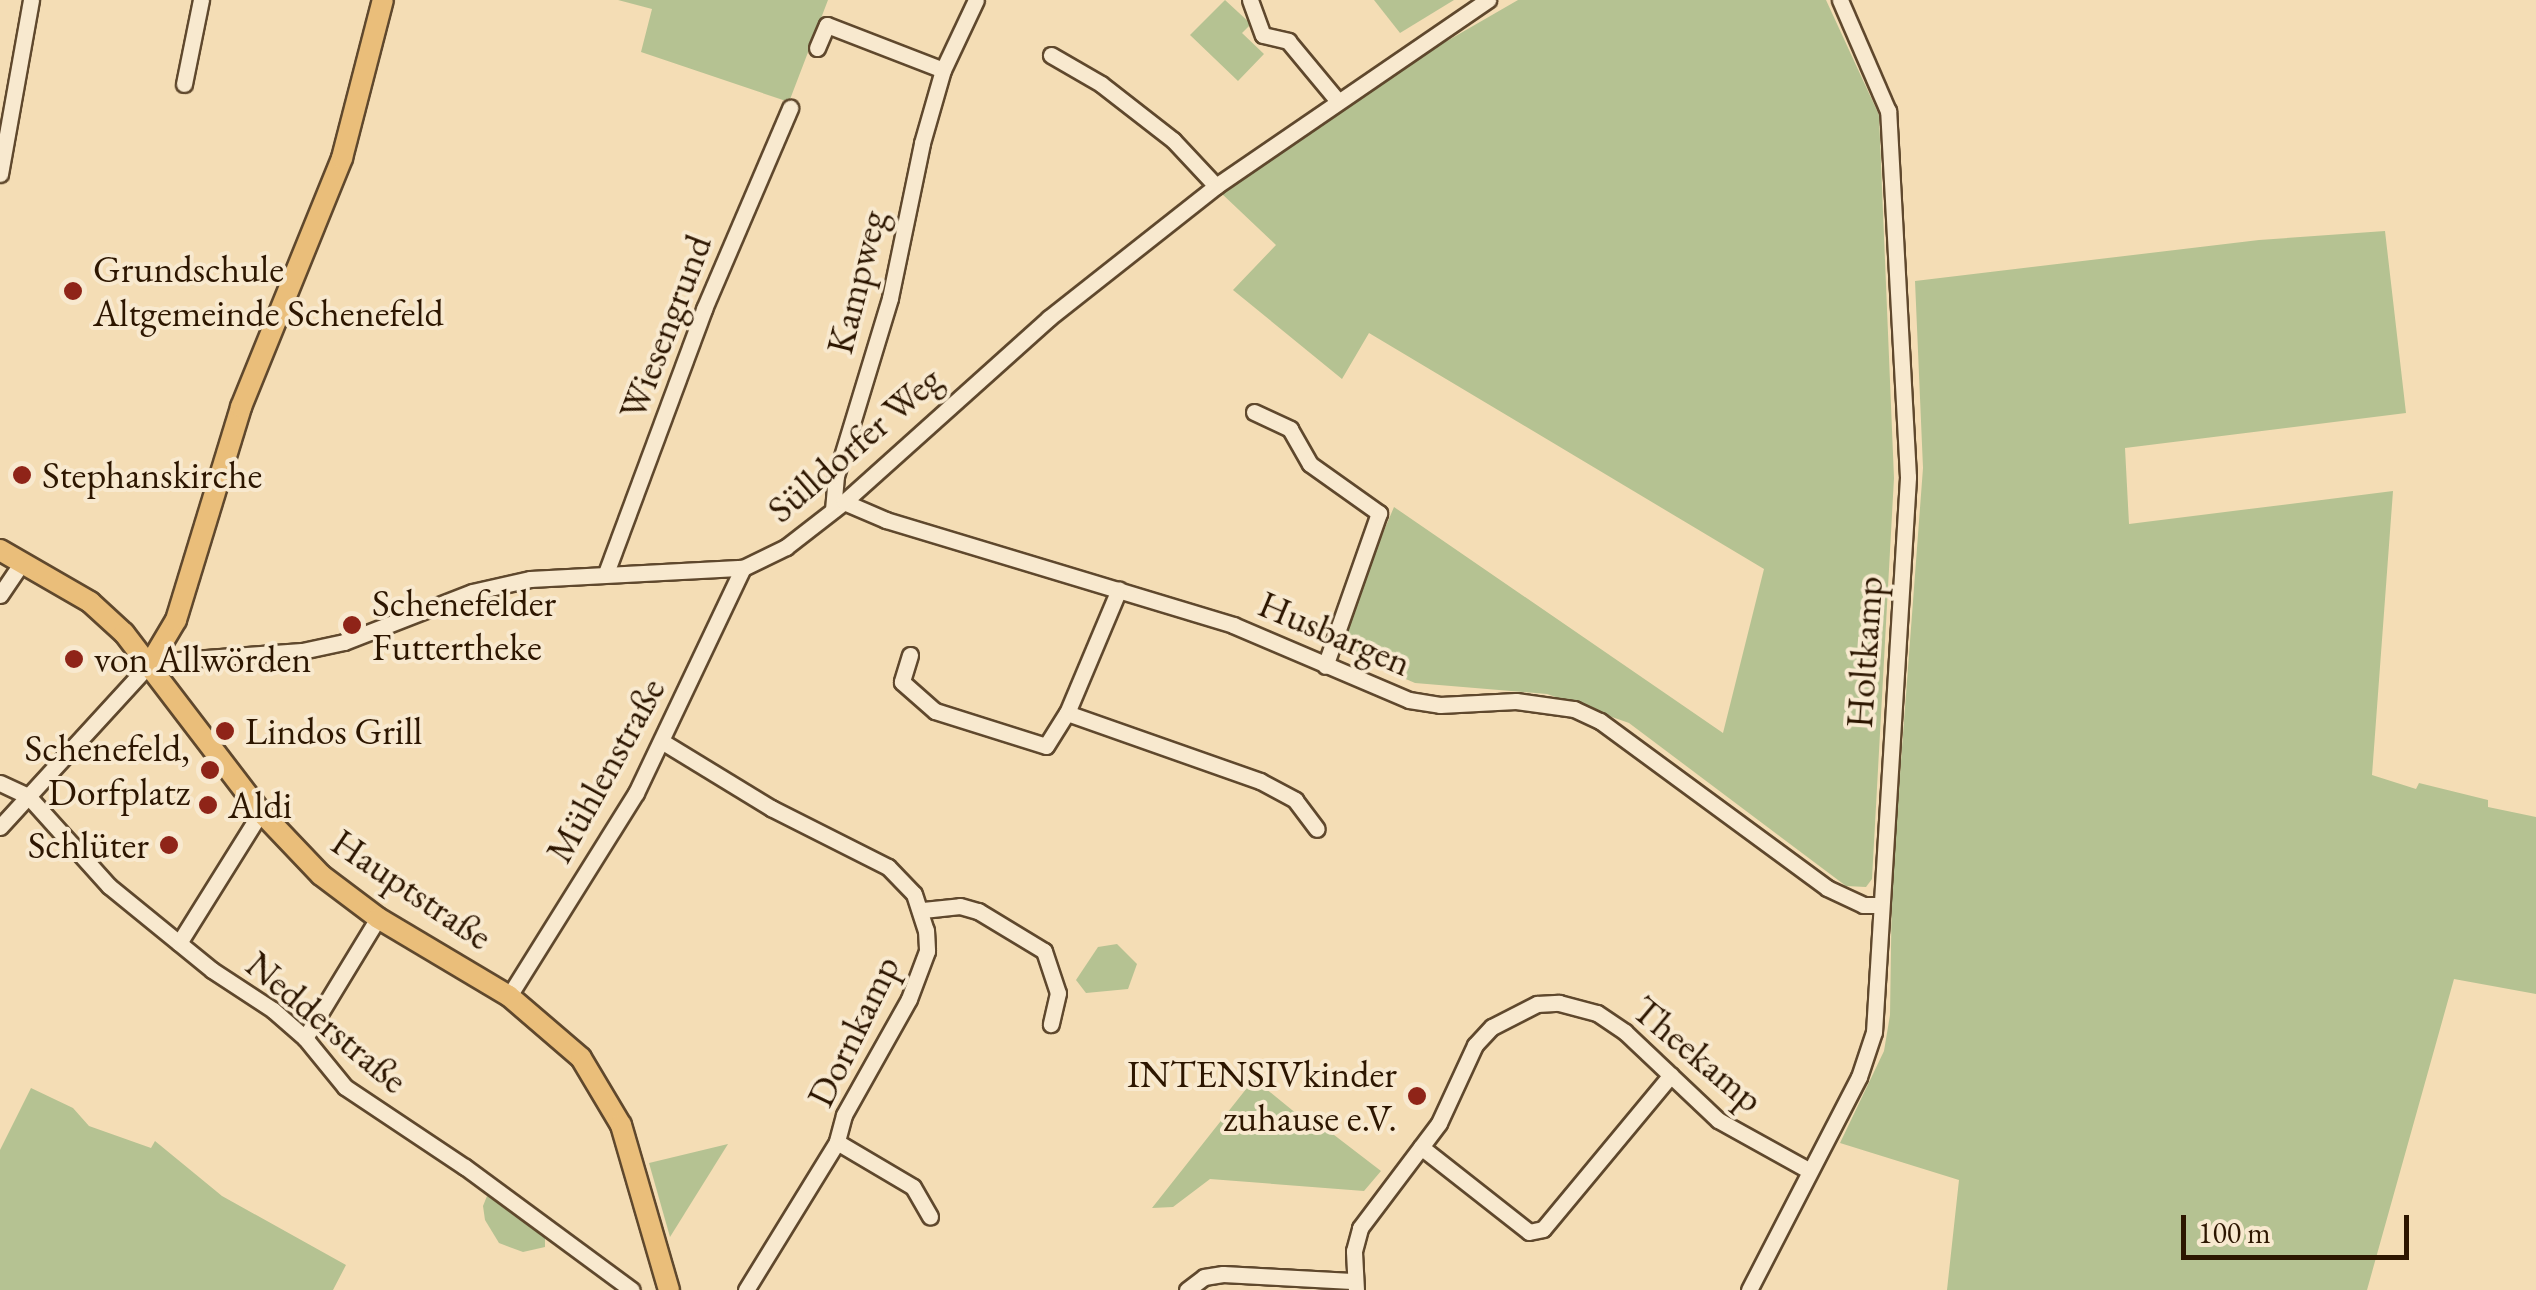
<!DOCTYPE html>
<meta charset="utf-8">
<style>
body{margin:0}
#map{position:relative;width:2536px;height:1290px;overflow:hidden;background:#f4ddb5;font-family:"EB Garamond",serif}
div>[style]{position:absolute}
.green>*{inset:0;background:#b5c292}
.roads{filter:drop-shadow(2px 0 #5f482d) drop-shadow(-2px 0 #5f482d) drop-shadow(0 2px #5f482d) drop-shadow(0 -2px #5f482d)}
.minor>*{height:15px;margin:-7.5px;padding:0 7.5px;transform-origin:7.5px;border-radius:7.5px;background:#f8e9cf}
.major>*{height:20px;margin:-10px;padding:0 10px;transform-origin:10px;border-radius:10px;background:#eabe7a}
.dots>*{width:28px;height:28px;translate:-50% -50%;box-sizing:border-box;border:5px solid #f8e9cf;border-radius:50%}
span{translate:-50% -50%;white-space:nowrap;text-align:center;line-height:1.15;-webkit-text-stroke:8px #f8e9cf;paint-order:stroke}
.poi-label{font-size:38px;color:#2d1600}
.left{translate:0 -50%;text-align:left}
.right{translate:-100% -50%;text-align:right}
.street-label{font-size:38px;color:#2d1600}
.scale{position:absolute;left:2181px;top:1215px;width:228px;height:45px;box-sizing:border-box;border:5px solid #2d1600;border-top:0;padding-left:12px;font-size:30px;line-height:35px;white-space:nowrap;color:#2d1600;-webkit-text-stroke:8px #f8e9cf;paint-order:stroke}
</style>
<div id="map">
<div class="green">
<i style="clip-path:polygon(618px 0,828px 0,789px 102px,641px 52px,652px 9px)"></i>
<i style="clip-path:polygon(1225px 0,1251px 24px,1242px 33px,1264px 54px,1238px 81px,1190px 35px)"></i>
<i style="clip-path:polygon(1374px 0,1454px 0,1400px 33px)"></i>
<i style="clip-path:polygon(1518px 0,1826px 0,1879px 115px,1894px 478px,1872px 879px,1866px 887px,1846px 886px,1629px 723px,1547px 694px,1415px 683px,1334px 648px,1394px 507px,1723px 733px,1764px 569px,1369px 333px,1342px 379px,1233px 290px,1276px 245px,1220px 192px,1414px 60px)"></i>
<i style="clip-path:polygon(2385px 231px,2406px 413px,2125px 448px,2129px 524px,2393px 491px,2372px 775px,2416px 789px,2419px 783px,2488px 800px,2488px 807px,2536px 817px,2536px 994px,2454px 979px,2367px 1290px,1947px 1290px,1959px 1180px,1840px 1143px,1884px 1051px,1890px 1015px,1892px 881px,1923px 468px,1915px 281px,2259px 240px)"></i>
<i style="clip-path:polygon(1117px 944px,1137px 964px,1128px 989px,1086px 993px,1076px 980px,1098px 947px)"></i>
<i style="clip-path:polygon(1254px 1079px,1314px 1128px,1325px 1128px,1381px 1171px,1364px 1191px,1210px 1179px,1173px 1207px,1152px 1208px)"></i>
<i style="clip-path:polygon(31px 1088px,73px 1108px,89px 1126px,151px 1148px,155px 1141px,222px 1196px,346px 1265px,333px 1290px,0 1290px,0 1150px)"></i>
<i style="clip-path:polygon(728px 1144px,670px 1237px,649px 1163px)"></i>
<i style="clip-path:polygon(487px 1196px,545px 1232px,545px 1247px,523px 1252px,499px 1243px,485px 1220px,483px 1206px)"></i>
</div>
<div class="roads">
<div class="minor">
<i style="left:1250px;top:0;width:37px;rotate:70deg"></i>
<i style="left:1263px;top:35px;width:26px;rotate:13deg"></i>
<i style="left:1288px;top:41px;width:77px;rotate:50.3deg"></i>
<i style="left:817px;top:48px;width:25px;rotate:-67deg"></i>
<i style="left:827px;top:25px;width:124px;rotate:21.2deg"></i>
<i style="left:1051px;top:55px;width:58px;rotate:30.1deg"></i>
<i style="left:1101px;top:84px;width:91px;rotate:37.9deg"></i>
<i style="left:1173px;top:140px;width:63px;rotate:46.9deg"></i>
<i style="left:184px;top:84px;width:86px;rotate:-78.6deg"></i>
<i style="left:0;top:174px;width:177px;rotate:-79.9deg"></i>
<i style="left:1254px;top:412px;width:40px;rotate:25deg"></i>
<i style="left:1290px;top:429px;width:40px;rotate:60.3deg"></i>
<i style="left:1310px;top:464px;width:85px;rotate:35.4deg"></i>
<i style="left:1379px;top:513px;width:162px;rotate:109.4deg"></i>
<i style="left:844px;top:502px;width:46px;rotate:23.2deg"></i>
<i style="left:886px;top:520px;width:363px;rotate:16.8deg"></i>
<i style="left:1233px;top:625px;width:191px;rotate:23.1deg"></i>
<i style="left:1409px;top:700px;width:31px;rotate:9deg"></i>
<i style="left:1440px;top:705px;width:76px;rotate:-3deg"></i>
<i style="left:1516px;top:701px;width:59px;rotate:7.9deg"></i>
<i style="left:1574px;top:709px;width:29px;rotate:25deg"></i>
<i style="left:1600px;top:721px;width:282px;rotate:36.3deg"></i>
<i style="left:1827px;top:888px;width:40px;rotate:25deg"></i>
<i style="left:1863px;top:905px;width:16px"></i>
<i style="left:833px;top:510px;width:34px;rotate:-85deg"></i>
<i style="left:836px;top:476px;width:186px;rotate:-73.1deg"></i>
<i style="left:890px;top:298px;width:158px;rotate:-78.3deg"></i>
<i style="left:922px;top:143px;width:76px;rotate:-74deg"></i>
<i style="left:943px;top:70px;width:77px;rotate:-64.8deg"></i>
<i style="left:606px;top:573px;width:282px;rotate:-69.6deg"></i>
<i style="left:704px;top:309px;width:219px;rotate:-66.8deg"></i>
<i style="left:0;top:595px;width:41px;rotate:-55.9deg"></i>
<i style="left:910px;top:655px;width:28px;rotate:107deg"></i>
<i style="left:902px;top:682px;width:44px;rotate:41.3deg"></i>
<i style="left:935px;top:711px;width:116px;rotate:17.5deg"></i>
<i style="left:1046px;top:746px;width:39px;rotate:-58deg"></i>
<i style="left:1067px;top:713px;width:134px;rotate:-67.2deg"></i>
<i style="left:1067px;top:713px;width:205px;rotate:19.4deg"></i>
<i style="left:1260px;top:781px;width:40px;rotate:28deg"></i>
<i style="left:1295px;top:800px;width:36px;rotate:53deg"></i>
<i style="left:663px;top:742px;width:127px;rotate:31.4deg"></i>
<i style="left:771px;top:808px;width:131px;rotate:26.8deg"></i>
<i style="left:888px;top:867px;width:37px;rotate:46deg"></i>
<i style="left:914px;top:894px;width:38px;rotate:72deg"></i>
<i style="left:926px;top:930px;width:21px;rotate:87deg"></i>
<i style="left:927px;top:951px;width:51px;rotate:110.6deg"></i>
<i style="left:909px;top:999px;width:133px;rotate:119.3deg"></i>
<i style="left:844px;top:1115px;width:28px;rotate:105deg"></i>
<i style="left:837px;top:1142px;width:174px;rotate:121.6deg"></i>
<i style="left:0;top:783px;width:31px;rotate:25deg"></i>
<i style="left:28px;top:796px;width:121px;rotate:48deg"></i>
<i style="left:109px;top:886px;width:133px;rotate:39.2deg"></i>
<i style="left:212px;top:970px;width:73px;rotate:33.3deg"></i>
<i style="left:273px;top:1010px;width:43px;rotate:41.2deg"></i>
<i style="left:305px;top:1038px;width:63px;rotate:50.8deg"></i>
<i style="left:345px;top:1087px;width:144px;rotate:33.7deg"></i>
<i style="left:465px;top:1167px;width:207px;rotate:36.4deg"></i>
<i style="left:0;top:827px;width:224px;rotate:-47.5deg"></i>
<i style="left:151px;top:662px;width:151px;rotate:-4.2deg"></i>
<i style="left:302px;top:651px;width:43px;rotate:-12.1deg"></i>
<i style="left:344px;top:642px;width:137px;rotate:-21.3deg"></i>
<i style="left:472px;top:592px;width:59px;rotate:-12.6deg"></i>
<i style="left:530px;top:579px;width:213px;rotate:-3deg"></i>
<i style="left:743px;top:568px;width:48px;rotate:-26deg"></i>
<i style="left:786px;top:547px;width:73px;rotate:-37.8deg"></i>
<i style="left:844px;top:502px;width:275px;rotate:-41.9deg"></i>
<i style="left:1049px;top:318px;width:213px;rotate:-38.3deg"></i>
<i style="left:1216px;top:186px;width:330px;rotate:-34.4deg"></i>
<i style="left:923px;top:910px;width:37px;rotate:-6deg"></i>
<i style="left:960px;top:906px;width:19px;rotate:16deg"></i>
<i style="left:978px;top:911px;width:77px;rotate:31.2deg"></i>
<i style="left:1044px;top:951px;width:44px;rotate:71.6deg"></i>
<i style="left:1058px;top:993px;width:32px;rotate:103deg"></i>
<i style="left:179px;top:943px;width:155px;rotate:-58deg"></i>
<i style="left:509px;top:996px;width:239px;rotate:-58deg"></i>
<i style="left:636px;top:793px;width:249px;rotate:-64.6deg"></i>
<i style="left:305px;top:1038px;width:140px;rotate:-58.7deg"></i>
<i style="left:837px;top:1142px;width:88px;rotate:30.6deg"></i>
<i style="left:913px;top:1187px;width:34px;rotate:60deg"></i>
<i style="left:1421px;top:1147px;width:137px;rotate:38.2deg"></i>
<i style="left:1529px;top:1232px;width:14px;rotate:-12deg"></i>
<i style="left:1543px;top:1229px;width:200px;rotate:-50.3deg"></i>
<i style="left:1187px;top:1290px;width:21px;rotate:-37deg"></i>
<i style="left:1204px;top:1277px;width:19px;rotate:-9deg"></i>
<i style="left:1223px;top:1274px;width:129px;rotate:3.1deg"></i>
<i style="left:1356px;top:1290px;width:39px;rotate:-93deg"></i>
<i style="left:1354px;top:1251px;width:24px;rotate:-75deg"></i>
<i style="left:1360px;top:1228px;width:131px;rotate:-53deg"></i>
<i style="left:1439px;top:1123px;width:86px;rotate:-65.2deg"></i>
<i style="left:1475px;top:1045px;width:25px;rotate:-47deg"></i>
<i style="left:1492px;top:1027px;width:51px;rotate:-27.1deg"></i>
<i style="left:1537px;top:1004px;width:22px;rotate:-3deg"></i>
<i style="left:1559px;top:1003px;width:39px;rotate:15deg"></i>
<i style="left:1597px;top:1013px;width:34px;rotate:34deg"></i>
<i style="left:1625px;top:1032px;width:128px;rotate:43.4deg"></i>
<i style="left:1718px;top:1120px;width:105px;rotate:29deg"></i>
<i style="left:1749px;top:1290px;width:240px;rotate:-62.7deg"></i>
<i style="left:1859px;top:1077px;width:47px;rotate:-71.6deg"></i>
<i style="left:1874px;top:1032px;width:556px;rotate:-86.49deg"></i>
<i style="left:1908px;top:477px;width:367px;rotate:-93.1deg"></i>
<i style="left:1888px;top:111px;width:121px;rotate:-113.4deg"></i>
</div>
<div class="major">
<i style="left:0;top:550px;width:104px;rotate:30deg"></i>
<i style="left:90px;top:602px;width:46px;rotate:42.4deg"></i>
<i style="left:124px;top:633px;width:225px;rotate:52.6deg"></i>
<i style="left:261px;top:812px;width:87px;rotate:46.4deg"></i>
<i style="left:321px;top:875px;width:71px;rotate:37deg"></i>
<i style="left:378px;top:918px;width:152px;rotate:30.8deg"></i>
<i style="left:509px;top:996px;width:95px;rotate:40.7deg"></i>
<i style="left:581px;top:1058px;width:78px;rotate:59.2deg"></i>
<i style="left:621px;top:1125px;width:172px;rotate:73.8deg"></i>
<i style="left:151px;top:662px;width:49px;rotate:-59.2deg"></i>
<i style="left:176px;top:620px;width:223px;rotate:-73deg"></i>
<i style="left:241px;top:407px;width:269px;rotate:-67.9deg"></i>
<i style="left:342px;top:158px;width:163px;rotate:-75.5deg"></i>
</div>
</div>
<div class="dots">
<i style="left:73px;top:291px;background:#8f2418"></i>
<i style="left:22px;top:475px;background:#8f2418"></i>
<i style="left:352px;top:625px;background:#8f2418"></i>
<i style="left:74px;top:659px;background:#8f2418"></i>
<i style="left:225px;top:731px;background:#8f2418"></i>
<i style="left:210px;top:770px;background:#8f2418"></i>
<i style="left:208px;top:805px;background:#8f2418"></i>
<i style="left:169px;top:845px;background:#8f2418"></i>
<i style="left:1417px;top:1096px;background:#8f2418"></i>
</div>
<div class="poi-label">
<span class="left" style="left:93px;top:291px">Grundschule<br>Altgemeinde Schenefeld</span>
<span class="left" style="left:42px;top:475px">Stephanskirche</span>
<span class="left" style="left:372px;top:625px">Schenefelder<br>Futtertheke</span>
<span class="left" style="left:94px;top:659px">von Allwörden</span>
<span class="left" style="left:245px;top:731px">Lindos Grill</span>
<span class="right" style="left:190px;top:770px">Schenefeld,<br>Dorfplatz</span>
<span class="left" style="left:228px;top:805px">Aldi</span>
<span class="right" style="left:149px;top:845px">Schlüter</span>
<span class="right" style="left:1397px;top:1096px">INTENSIVkinder<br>zuhause e.V.</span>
</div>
<div class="street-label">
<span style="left:856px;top:282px;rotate:-76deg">Kampweg</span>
<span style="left:665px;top:327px;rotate:-69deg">Wiesengrund</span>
<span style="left:854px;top:444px;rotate:-41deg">Sülldorfer Weg</span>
<span style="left:1335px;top:633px;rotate:23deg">Husbargen</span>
<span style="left:1864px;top:652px;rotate:-86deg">Holtkamp</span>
<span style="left:605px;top:770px;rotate:-61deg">Mühlenstraße</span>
<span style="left:412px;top:889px;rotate:34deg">Hauptstraße</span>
<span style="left:327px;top:1022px;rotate:40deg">Nedderstraße</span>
<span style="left:853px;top:1031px;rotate:-64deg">Dornkamp</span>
<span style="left:1698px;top:1054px;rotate:40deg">Theekamp</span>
</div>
<div class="scale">100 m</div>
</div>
